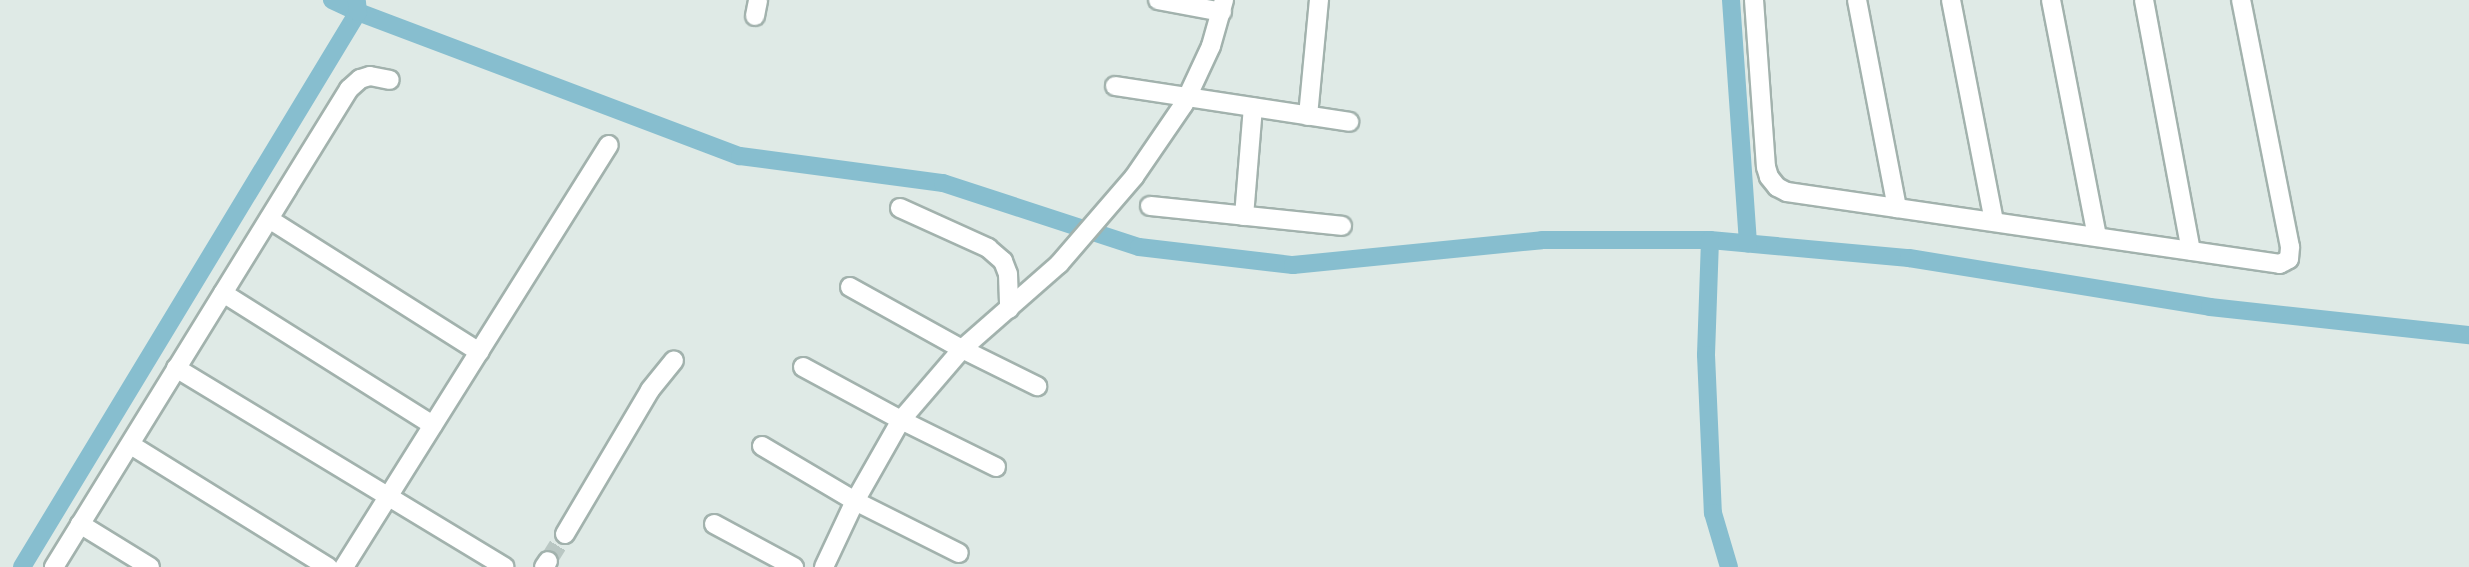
<!DOCTYPE html>
<style>
body{margin:0}
#map{position:relative;width:2469px;height:567px;overflow:hidden;background:#dfeae6;font-family:Inter,sans-serif}
div>[style]{position:absolute}
.canal>*{height:18px;margin:-9px;padding:0 9px;transform-origin:9px;border-radius:9px;background:#87becf}
.minor-tunnel>*{height:18px;margin-top:-9px;transform-origin:0;background:repeating-linear-gradient(90deg,#b9c7c3 0 18px,transparent 0 27px)}
.roads{filter:drop-shadow(2px 0 #a2b2ad) drop-shadow(-2px 0 #a2b2ad) drop-shadow(0 2px #a2b2ad) drop-shadow(0 -2px #a2b2ad)}
.minor>*{height:18px;margin:-9px;padding:0 9px;transform-origin:9px;border-radius:9px;background:#fff}
span{translate:-50% -50%;white-space:nowrap;text-align:center;line-height:1.15;-webkit-text-stroke:6px #eff7f4;paint-order:stroke}
</style>
<div id="map">
<div class="canal">
<i style="left:332px;top:0;width:29px;rotate:25deg"></i>
<i style="left:358px;top:12px;width:408px;rotate:20.7deg"></i>
<i style="left:740px;top:156px;width:205px;rotate:7.6deg"></i>
<i style="left:943px;top:183px;width:206px;rotate:18.1deg"></i>
<i style="left:1139px;top:247px;width:155px;rotate:6.7deg"></i>
<i style="left:1293px;top:265px;width:250px;rotate:-5.7deg"></i>
<i style="left:1542px;top:240px;width:168px"></i>
<i style="left:1710px;top:240px;width:200px;rotate:5.2deg"></i>
<i style="left:1909px;top:258px;width:305px;rotate:9.2deg"></i>
<i style="left:2210px;top:307px;width:261px;rotate:6.2deg"></i>
<i style="left:1731px;top:0;width:244px;rotate:86deg"></i>
<i style="left:1710px;top:240px;width:115px;rotate:92deg"></i>
<i style="left:1706px;top:355px;width:158px;rotate:87.5deg"></i>
<i style="left:1713px;top:513px;width:56px;rotate:73.5deg"></i>
<i style="left:22px;top:567px;width:649px;rotate:-58.81deg"></i>
<i style="left:358px;top:12px;width:10px;rotate:-96deg"></i>
</div>
<div class="minor-tunnel">
<i style="left:548px;top:561px;width:32px;rotate:-58deg"></i>
</div>
<div class="roads">
<div class="minor">
<i style="left:1158px;top:0;width:65px;rotate:10.6deg"></i>
<i style="left:1754px;top:0;width:167px;rotate:85.9deg"></i>
<i style="left:1766px;top:167px;width:10px;rotate:73deg"></i>
<i style="left:1769px;top:177px;width:13px;rotate:51deg"></i>
<i style="left:1777px;top:187px;width:11px;rotate:27deg"></i>
<i style="left:1787px;top:192px;width:498px;rotate:8.3deg"></i>
<i style="left:2280px;top:264px;width:10px;rotate:-29deg"></i>
<i style="left:2289px;top:259px;width:12px;rotate:-85deg"></i>
<i style="left:2290px;top:247px;width:252px;rotate:-101.2deg"></i>
<i style="left:1857px;top:0;width:212px;rotate:79.1deg"></i>
<i style="left:1951px;top:0;width:226px;rotate:79deg"></i>
<i style="left:2051px;top:0;width:241px;rotate:79deg"></i>
<i style="left:2144px;top:0;width:255px;rotate:79.4deg"></i>
<i style="left:755px;top:16px;width:16px;rotate:-79deg"></i>
<i style="left:1115px;top:86px;width:237px;rotate:8.7deg"></i>
<i style="left:1308px;top:116px;width:117px;rotate:-84.6deg"></i>
<i style="left:1150px;top:206px;width:193px;rotate:5.9deg"></i>
<i style="left:900px;top:208px;width:97px;rotate:24.4deg"></i>
<i style="left:988px;top:248px;width:20px;rotate:41deg"></i>
<i style="left:1003px;top:261px;width:14px;rotate:69deg"></i>
<i style="left:1008px;top:274px;width:35px;rotate:88deg"></i>
<i style="left:1244px;top:216px;width:109px;rotate:-85.3deg"></i>
<i style="left:269px;top:219px;width:249px;rotate:32.3deg"></i>
<i style="left:850px;top:287px;width:128px;rotate:29deg"></i>
<i style="left:962px;top:349px;width:84px;rotate:26.3deg"></i>
<i style="left:223px;top:293px;width:248px;rotate:32.2deg"></i>
<i style="left:803px;top:367px;width:111px;rotate:28.4deg"></i>
<i style="left:901px;top:420px;width:106px;rotate:26.3deg"></i>
<i style="left:176px;top:368px;width:384px;rotate:31.2deg"></i>
<i style="left:131px;top:445px;width:232px;rotate:31.8deg"></i>
<i style="left:762px;top:446px;width:108px;rotate:30.6deg"></i>
<i style="left:855px;top:501px;width:116px;rotate:26.6deg"></i>
<i style="left:80px;top:524px;width:82px;rotate:31.6deg"></i>
<i style="left:714px;top:524px;width:91px;rotate:28.3deg"></i>
<i style="left:565px;top:534px;width:167px;rotate:-59.4deg"></i>
<i style="left:650px;top:390px;width:38px;rotate:-51deg"></i>
<i style="left:54px;top:567px;width:562px;rotate:-58.32deg"></i>
<i style="left:349px;top:89px;width:15px;rotate:-42deg"></i>
<i style="left:360px;top:79px;width:10px;rotate:-17deg"></i>
<i style="left:370px;top:76px;width:20px;rotate:11deg"></i>
<i style="left:344px;top:567px;width:498px;rotate:-57.9deg"></i>
<i style="left:544px;top:567px;width:7px;rotate:-56deg"></i>
<i style="left:824px;top:567px;width:73px;rotate:-64.8deg"></i>
<i style="left:855px;top:501px;width:93px;rotate:-60.4deg"></i>
<i style="left:901px;top:420px;width:94px;rotate:-49.3deg"></i>
<i style="left:962px;top:349px;width:129px;rotate:-41.2deg"></i>
<i style="left:1059px;top:264px;width:115px;rotate:-49.2deg"></i>
<i style="left:1134px;top:177px;width:88px;rotate:-55.6deg"></i>
<i style="left:1184px;top:104px;width:64px;rotate:-65deg"></i>
<i style="left:1211px;top:46px;width:48px;rotate:-74.2deg"></i>
</div>
</div>
</div>
